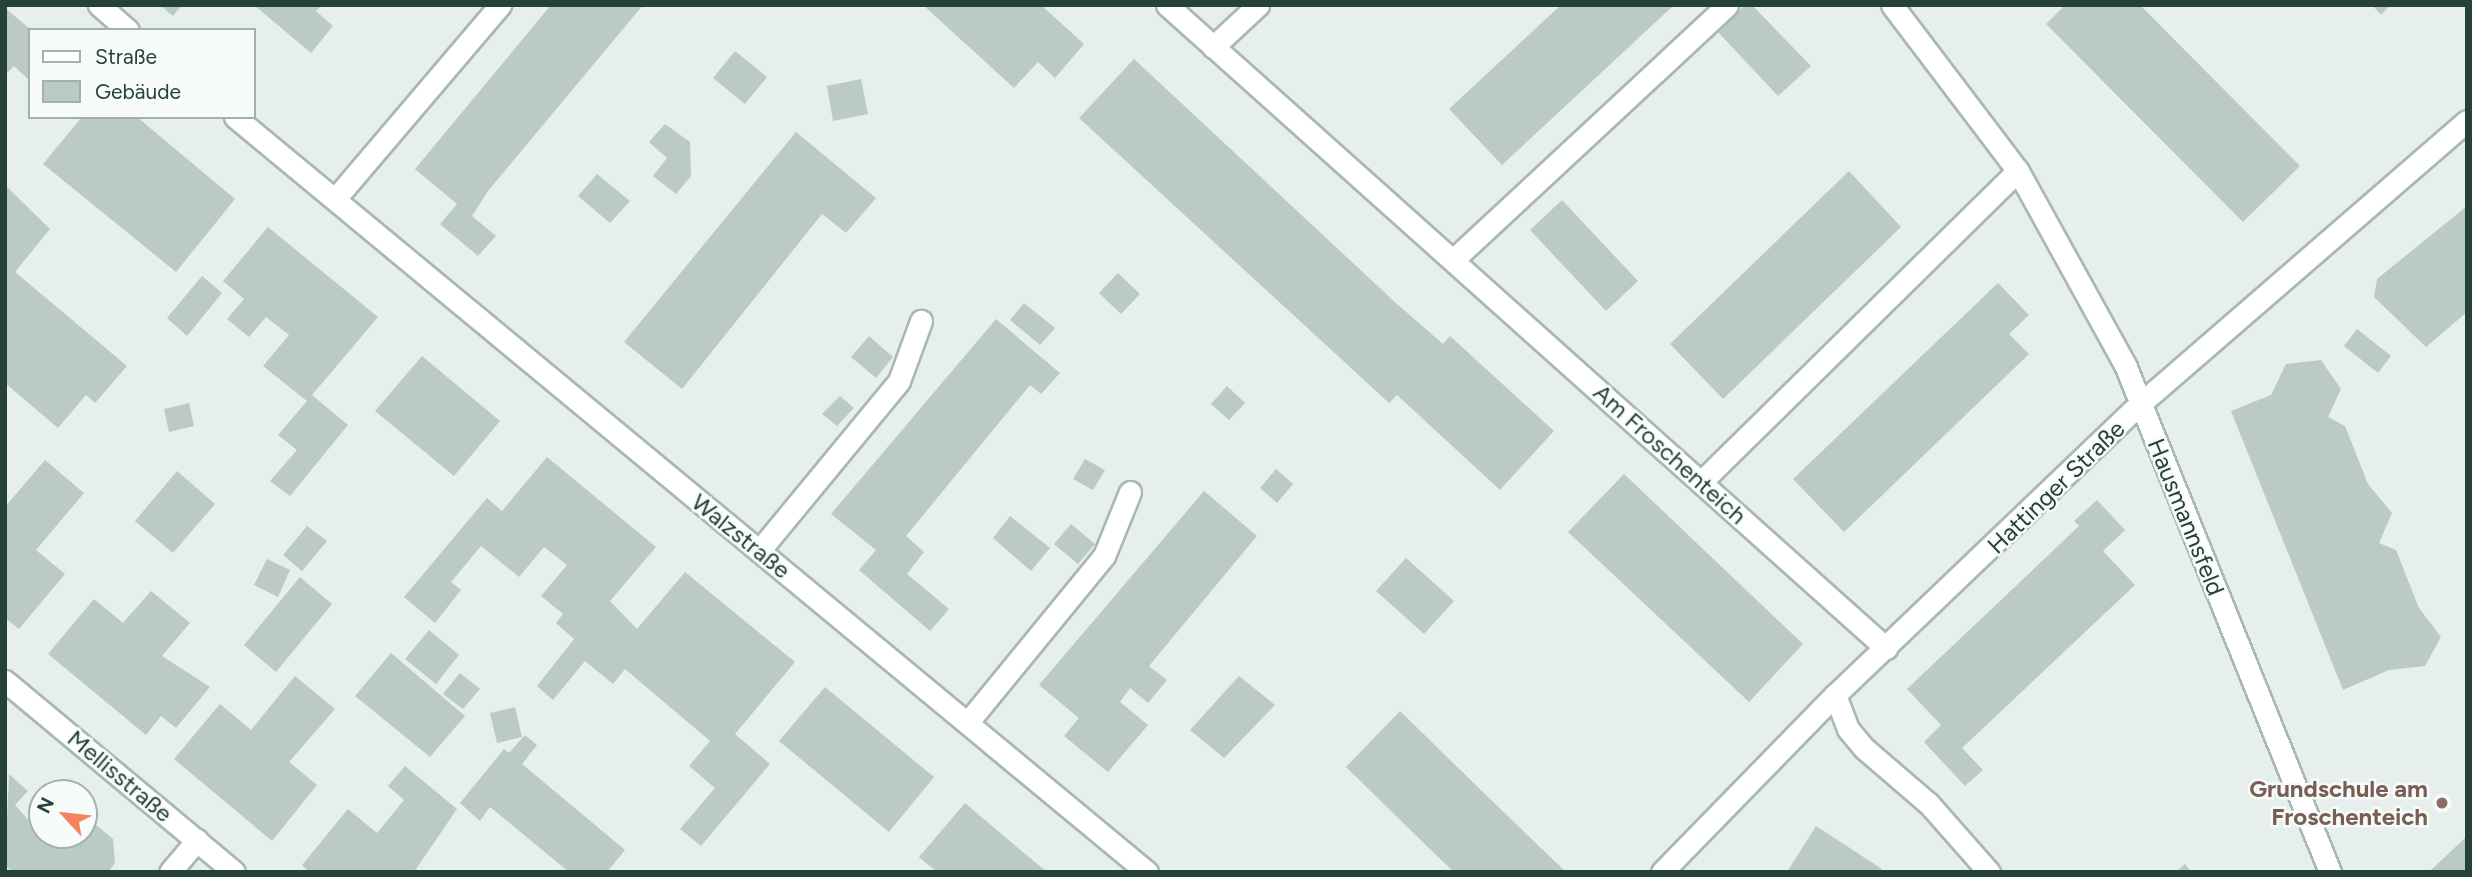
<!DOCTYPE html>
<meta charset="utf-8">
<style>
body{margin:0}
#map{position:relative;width:2472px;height:877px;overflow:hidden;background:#e6efeb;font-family:Figtree,sans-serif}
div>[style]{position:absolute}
.building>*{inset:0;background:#bbcac4}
.roads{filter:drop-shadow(2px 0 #a8b8b2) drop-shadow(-2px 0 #a8b8b2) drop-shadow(0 2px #a8b8b2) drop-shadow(0 -2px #a8b8b2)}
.minor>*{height:21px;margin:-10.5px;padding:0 10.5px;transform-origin:10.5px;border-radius:10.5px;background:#fff}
.dots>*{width:19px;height:19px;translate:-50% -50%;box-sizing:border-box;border:4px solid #f7fbf9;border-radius:50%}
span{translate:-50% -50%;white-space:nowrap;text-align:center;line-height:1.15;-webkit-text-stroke:5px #f7fbf9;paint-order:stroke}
.street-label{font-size:24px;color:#24423a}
.education-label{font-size:24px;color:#785e54;font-weight:700}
.right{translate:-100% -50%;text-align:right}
.frame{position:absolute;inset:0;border:7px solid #24423a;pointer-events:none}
.legend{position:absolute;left:28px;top:28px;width:228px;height:91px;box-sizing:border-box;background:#f7fbf9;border:2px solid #a3b1ad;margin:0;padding:9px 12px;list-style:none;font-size:21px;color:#24423a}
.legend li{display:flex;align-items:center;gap:14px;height:35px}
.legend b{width:35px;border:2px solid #a3b1ad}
.north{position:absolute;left:28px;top:779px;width:70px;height:70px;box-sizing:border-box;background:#f7fbf9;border:2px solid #a3b1ad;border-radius:50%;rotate:297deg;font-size:19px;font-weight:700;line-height:28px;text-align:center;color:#24423a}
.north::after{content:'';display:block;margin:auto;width:24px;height:32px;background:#f4845f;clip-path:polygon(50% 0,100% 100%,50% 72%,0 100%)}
</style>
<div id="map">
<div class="building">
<i style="clip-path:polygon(160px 5px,182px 5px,173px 16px)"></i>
<i style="clip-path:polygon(254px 5px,322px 5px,316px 11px,333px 26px,311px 53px)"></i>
<i style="clip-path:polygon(551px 5px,643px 5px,488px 191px,472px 216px,496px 236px,478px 256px,440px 224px,457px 204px,415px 169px)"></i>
<i style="clip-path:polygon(923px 5px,1041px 5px,1084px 44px,1055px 78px,1038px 62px,1014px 88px)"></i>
<i style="clip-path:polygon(1561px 5px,1674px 5px,1502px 165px,1449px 109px)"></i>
<i style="clip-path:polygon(1745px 5px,1752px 5px,1811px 66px,1778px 96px,1717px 31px)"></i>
<i style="clip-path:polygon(2065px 5px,2140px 5px,2300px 166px,2243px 222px,2046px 24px)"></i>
<i style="clip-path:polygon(2372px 5px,2390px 5px,2381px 15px)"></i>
<i style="clip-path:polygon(5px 8px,30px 29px,30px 81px,14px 66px,5px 75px)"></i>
<i style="clip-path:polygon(735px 51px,767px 77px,745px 104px,713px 78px)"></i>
<i style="clip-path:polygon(1134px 59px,1397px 304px,1443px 344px,1450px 336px,1554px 431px,1500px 490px,1397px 395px,1389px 403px,1079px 118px)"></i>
<i style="clip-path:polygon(861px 79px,868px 114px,833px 121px,827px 86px)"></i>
<i style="clip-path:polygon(82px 117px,137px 117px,235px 199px,176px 272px,43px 164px)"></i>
<i style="clip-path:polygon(665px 124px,690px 142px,691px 176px,676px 194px,653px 176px,667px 158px,649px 142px)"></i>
<i style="clip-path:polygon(796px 132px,876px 198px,846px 233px,822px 214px,682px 389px,624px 342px)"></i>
<i style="clip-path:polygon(1849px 171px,1901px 227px,1723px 399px,1670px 344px)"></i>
<i style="clip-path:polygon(597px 174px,630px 201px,610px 223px,578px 196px)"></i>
<i style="clip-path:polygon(5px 185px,50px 229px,15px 272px,127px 366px,95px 403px,86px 395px,58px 428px,5px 383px)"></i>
<i style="clip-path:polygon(1562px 200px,1638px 281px,1606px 311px,1530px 230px)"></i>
<i style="clip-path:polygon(2467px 206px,2467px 312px,2426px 347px,2374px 297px,2377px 279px)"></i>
<i style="clip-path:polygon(268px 227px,378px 317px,312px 395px,348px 425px,290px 496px,270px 481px,297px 450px,278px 435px,307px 401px,263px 366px,289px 335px,266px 317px,249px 337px,227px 319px,244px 299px,223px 281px)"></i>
<i style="clip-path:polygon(1118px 273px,1140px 294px,1121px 314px,1099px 293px)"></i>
<i style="clip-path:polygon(202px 276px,222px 293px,187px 336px,167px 318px)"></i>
<i style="clip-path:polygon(1998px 283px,2029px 315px,2009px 334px,2029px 354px,1844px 532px,1793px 479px)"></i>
<i style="clip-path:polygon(1024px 303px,1055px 328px,1040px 345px,1010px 320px)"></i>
<i style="clip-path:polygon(996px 319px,1060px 373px,1041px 394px,1030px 385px,906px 536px,924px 552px,907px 574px,949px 609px,930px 631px,859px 570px,876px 550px,831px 514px)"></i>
<i style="clip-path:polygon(2357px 329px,2391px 356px,2378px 373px,2344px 346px)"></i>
<i style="clip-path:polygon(869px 336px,893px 357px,876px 378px,851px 357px)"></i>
<i style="clip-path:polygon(422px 356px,500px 421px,454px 476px,375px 411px)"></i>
<i style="clip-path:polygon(2321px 360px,2341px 389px,2328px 417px,2345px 426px,2368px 484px,2392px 513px,2379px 543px,2396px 550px,2419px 608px,2441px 637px,2425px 666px,2389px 670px,2343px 690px,2231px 411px,2271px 395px,2286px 364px)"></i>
<i style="clip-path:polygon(1227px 386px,1245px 403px,1229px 420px,1211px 404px)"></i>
<i style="clip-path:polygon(840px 396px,854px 408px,837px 426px,822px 414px)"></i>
<i style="clip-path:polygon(189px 403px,194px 426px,169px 432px,164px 409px)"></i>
<i style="clip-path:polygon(547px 457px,656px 547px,610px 601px,637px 629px,685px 572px,795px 662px,735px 734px,770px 764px,701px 846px,680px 829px,715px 788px,689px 766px,710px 741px,625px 669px,613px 684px,585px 661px,553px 700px,537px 686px,574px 639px,556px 623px,563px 614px,541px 596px,567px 565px,544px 547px,519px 577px,481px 546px,451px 582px,461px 590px,435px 623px,404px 597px,487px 498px,502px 511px)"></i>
<i style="clip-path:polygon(1085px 459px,1105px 470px,1093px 490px,1073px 479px)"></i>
<i style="clip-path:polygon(45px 460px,84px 493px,36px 550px,65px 574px,19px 629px,5px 618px,5px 507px)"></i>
<i style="clip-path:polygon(1276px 469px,1293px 484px,1277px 503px,1260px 488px)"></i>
<i style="clip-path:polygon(177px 471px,215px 504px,173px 553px,135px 521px)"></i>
<i style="clip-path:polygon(1624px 474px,1803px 644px,1749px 702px,1568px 532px)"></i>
<i style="clip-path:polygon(1204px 491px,1257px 536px,1149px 666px,1167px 680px,1148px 703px,1130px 688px,1120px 702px,1148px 725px,1108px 772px,1064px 736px,1079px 718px,1039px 685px)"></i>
<i style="clip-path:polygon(2097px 500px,2125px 530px,2103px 551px,2135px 585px,1962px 748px,1983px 770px,1965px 786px,1924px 742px,1941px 725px,1907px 689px,2079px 526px,2074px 521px)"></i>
<i style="clip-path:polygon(1010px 516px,1050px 548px,1031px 571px,993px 538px)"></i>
<i style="clip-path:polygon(1071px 524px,1095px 544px,1078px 564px,1054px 544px)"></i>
<i style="clip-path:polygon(307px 526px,327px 541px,302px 571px,283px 555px)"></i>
<i style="clip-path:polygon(1406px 558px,1454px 601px,1424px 634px,1376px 591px)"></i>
<i style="clip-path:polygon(267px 559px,290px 570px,278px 597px,254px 585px)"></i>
<i style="clip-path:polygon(300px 577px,332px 604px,276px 672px,244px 645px)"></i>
<i style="clip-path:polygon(151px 591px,190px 623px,162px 656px,210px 687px,176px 728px,161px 716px,146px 735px,48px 654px,94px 599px,123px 623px)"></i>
<i style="clip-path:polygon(429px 630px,459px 655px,436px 684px,405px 659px)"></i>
<i style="clip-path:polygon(391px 653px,465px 716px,430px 757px,355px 696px)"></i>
<i style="clip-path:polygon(460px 673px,480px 689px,463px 709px,443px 694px)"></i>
<i style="clip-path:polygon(295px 676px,335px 709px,289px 762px,317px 785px,272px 841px,174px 759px,220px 704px,251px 730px)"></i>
<i style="clip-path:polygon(1239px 676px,1275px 705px,1224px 758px,1190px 730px)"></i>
<i style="clip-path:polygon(825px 687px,934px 777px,889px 832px,779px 741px)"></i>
<i style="clip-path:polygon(515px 707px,522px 737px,497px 743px,490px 713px)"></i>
<i style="clip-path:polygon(1400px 711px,1489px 798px,1566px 872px,1454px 872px,1435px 854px,1346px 767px)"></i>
<i style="clip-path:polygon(525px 735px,537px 745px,522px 764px,625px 850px,607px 872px,569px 872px,490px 807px,480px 821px,460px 803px,504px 749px,509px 753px)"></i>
<i style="clip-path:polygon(405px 766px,457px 809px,414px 872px,309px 872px,302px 865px,348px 809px,377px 833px,404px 800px,388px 786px)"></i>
<i style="clip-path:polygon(9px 774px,28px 791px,15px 805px,42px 835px,84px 835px,84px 815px,113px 839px,115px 863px,108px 872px,12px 872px,5px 865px)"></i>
<i style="clip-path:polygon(965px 803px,1018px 848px,1047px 872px,937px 872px,919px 857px)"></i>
<i style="clip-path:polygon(1816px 826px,1882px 869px,1880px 872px,1787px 872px)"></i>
<i style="clip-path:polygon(2467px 836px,2467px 872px,2429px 872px)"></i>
<i style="clip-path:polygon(2185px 864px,2191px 872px,2176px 872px)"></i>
</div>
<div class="roads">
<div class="minor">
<i style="left:99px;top:5px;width:38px;rotate:41deg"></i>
<i style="left:1167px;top:5px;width:965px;rotate:41.81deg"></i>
<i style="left:1892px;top:5px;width:208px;rotate:52.8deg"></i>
<i style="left:2018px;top:171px;width:224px;rotate:61.1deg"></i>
<i style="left:2126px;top:367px;width:545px;rotate:68deg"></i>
<i style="left:1213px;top:47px;width:62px;rotate:-43deg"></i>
<i style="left:235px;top:117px;width:1184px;rotate:39.62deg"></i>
<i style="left:335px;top:199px;width:255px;rotate:-49.6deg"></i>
<i style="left:1453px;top:260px;width:374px;rotate:-42.9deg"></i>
<i style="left:1701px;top:482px;width:444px;rotate:-44.5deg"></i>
<i style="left:759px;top:551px;width:220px;rotate:-50.5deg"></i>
<i style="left:899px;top:381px;width:64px;rotate:-69.9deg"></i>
<i style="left:5px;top:681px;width:298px;rotate:39.8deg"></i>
<i style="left:1835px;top:695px;width:36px;rotate:69deg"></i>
<i style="left:1848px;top:729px;width:26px;rotate:50deg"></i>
<i style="left:1865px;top:749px;width:84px;rotate:40.7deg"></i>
<i style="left:1929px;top:804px;width:91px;rotate:48.6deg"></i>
<i style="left:968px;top:722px;width:215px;rotate:-50.7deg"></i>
<i style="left:1104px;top:556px;width:69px;rotate:-67.9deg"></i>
<i style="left:170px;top:872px;width:42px;rotate:-49.8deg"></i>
<i style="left:1662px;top:872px;width:248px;rotate:-45.7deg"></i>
<i style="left:1835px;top:695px;width:422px;rotate:-43.7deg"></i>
<i style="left:2140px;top:404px;width:432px;rotate:-40.9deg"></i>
</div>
</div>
<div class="dots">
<i style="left:2442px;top:803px;background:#8d6e63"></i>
</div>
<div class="street-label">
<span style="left:1670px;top:454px;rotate:42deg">Am Froschenteich</span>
<span style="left:2056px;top:487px;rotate:-44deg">Hattinger Straße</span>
<span style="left:2186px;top:517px;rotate:68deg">Hausmannsfeld</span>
<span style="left:741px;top:536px;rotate:39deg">Walzstraße</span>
<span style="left:120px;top:776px;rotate:40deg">Mellisstraße</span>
</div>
<div class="education-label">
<span class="right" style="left:2428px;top:803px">Grundschule am<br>Froschenteich</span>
</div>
<div class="frame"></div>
<ul class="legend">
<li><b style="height:9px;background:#fff"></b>Straße</li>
<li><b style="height:19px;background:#bbcac4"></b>Gebäude</li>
</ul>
<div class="north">N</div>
</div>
